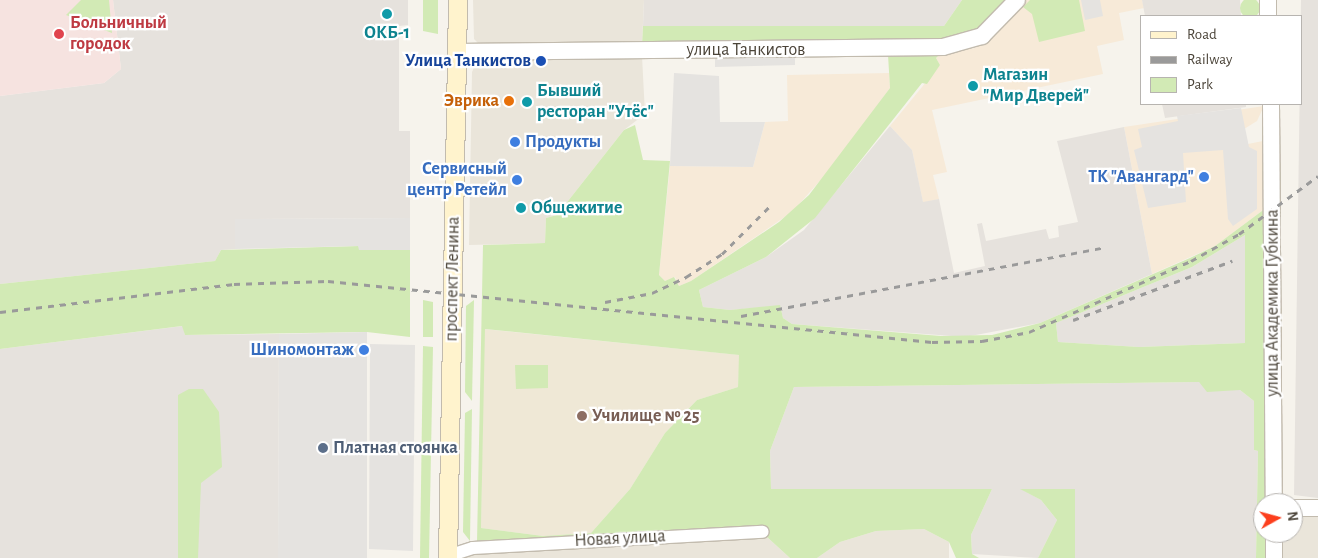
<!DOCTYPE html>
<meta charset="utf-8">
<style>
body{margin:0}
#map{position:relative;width:1318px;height:558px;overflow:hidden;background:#f6f3ec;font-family:"Alegreya Sans",sans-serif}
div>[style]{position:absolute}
.residential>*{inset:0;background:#eae5da}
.commercial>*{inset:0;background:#f7ead8}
.industrial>*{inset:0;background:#e6e2dd}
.education>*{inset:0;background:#efe8d6}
.medical>*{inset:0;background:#f6e3e0}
.green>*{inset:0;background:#d2eab5}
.round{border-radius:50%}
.parking>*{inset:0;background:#e5e3e0}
.roads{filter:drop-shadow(1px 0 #c2bbae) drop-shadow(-1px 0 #c2bbae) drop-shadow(0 1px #c2bbae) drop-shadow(0 -1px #c2bbae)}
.minor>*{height:12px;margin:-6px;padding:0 6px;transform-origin:6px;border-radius:6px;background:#fff}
.tertiary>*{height:16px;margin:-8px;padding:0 8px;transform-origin:8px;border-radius:8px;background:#fff}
.secondary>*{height:18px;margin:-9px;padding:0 9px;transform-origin:9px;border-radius:9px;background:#fff3cd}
.rail>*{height:3px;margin-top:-1.5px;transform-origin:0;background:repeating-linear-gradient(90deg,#9a9a9a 0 6px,transparent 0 12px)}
.dots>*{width:14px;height:14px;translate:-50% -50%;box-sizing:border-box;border:2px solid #fff;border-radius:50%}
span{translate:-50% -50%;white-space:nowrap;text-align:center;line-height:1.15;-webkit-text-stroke:4.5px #fff;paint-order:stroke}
.health-label{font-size:18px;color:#be3a42;font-weight:700}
.left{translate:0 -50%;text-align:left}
.culture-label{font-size:18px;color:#0d838f;font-weight:700}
.street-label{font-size:18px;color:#4b4439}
.transit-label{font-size:18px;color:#164399;font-weight:700}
.right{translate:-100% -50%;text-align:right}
.food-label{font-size:18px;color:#c56008;font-weight:700}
.shop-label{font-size:18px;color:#366cbe;font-weight:700}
.education-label{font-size:18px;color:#785e54;font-weight:700}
.service-label{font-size:18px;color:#4e5e75;font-weight:700}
.legend{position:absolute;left:1140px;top:15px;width:162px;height:90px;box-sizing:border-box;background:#fff;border:1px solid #b7b4b0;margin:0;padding:6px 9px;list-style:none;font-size:15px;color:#4b4439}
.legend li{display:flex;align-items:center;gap:10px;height:25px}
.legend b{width:25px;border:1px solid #b7b4b0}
.north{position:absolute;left:1253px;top:493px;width:50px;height:50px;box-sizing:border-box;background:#fff;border:1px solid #b7b4b0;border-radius:50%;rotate:83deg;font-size:14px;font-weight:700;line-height:20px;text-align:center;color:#4b4439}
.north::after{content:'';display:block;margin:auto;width:18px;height:22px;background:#fc3f1d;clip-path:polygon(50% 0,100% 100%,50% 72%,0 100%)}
</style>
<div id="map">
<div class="residential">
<i style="clip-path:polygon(473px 0,644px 0,642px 45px,479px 44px,474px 39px)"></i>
<i style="clip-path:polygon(642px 56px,645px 114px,624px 130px,557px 215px,546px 218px,545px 243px,469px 245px,472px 72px,477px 61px)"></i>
<i style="clip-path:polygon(1293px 514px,1318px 514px,1318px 558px,1282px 558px,1282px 533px,1293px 533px)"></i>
<i style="clip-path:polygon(924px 529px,949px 542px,949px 558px,817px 558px,840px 542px,876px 531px)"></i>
<i style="clip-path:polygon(767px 537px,790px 558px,465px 558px,476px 552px)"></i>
</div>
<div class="commercial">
<i style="clip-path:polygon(1025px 0,1142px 0,1144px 8px,1119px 13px,1124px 40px,1097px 46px,1103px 74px,932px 110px,947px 172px,933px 175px,939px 199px,923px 203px,912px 150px,890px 126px,940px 65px,936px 58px,940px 54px,975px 48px,1002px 27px)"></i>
<i style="clip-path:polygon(889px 73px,890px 88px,834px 165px,792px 212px,691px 281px,679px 286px,675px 277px,665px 281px,659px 275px,670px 166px,753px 167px,765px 122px,788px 121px,787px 75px)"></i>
<i style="clip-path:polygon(1264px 106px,1257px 121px,1244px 129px,1248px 144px,1263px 141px,1266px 208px,1215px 246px,1152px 274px,1124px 127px)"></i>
</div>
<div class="industrial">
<i style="clip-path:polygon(113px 0,408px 0,408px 25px,399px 26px,399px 131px,410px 131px,410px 218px,235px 219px,235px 249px,221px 250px,215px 261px,0 284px,0 96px,104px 83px,121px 69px)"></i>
<i style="clip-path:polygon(644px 0,962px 0,944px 26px,643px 26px)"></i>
<i style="clip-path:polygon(1142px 0,1240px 0,1241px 16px,1145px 16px)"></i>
<i style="clip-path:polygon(1301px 0,1318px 0,1318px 498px,1294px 495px)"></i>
<i style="clip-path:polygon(1162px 104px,1246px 104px,1246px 107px,1165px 118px)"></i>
<i style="clip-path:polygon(890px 126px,912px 150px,923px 202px,939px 199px,954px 273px,985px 266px,977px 224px,982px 223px,986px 241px,1046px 229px,1049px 239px,1059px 237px,1058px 226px,1078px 222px,1057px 141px,1124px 127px,1152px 274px,1040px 323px,965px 337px,792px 324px,783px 318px,780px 306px,730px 310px,703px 307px,699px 290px,766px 257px,804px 230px)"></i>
<i style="clip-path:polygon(1245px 235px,1245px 343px,1139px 347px,1058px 342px,1056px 323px,1192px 267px)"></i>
<i style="clip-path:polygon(183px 326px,185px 335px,279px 334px,278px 558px,0 558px,0 349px)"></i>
<i style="clip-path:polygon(1199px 382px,1212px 390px,1240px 390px,1254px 401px,1254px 450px,1258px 451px,1256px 558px,1075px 558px,1075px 489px,1021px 489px,1041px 500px,1057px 520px,1038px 558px,972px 554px,971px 535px,992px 489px,771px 489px,770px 451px,794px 387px)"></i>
</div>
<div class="education">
<i style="clip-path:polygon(484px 329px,740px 355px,738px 387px,697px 400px,665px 433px,630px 489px,591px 533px,543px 536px,481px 528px)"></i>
</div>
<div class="medical">
<i style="clip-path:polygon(0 0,113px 0,121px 69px,104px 83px,0 96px)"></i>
</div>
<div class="green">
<i class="round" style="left:1240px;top:-2px;width:20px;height:20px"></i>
<i style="clip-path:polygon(81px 0,109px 0,112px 33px,66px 15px)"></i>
<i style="clip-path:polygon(423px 0,438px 0,438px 34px,423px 31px)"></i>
<i style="clip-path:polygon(962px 0,1011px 0,988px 25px,954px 40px,642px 45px,643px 26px,944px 26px)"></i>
<i style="clip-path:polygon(1030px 0,1079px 0,1085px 31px,1039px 42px,1032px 14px,1023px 7px)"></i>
<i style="clip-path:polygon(evenodd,940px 54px,936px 58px,940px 65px,927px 84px,922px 83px,815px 218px,766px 257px,699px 290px,703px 307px,730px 310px,780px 305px,783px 318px,792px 324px,941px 336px,992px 335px,1040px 323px,1190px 258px,1215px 246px,1266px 208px,1266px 558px,1256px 558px,1258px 451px,1254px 450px,1254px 401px,1240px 390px,1207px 392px,1199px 382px,794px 387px,770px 451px,771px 489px,992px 489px,971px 535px,972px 554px,979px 558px,956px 558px,949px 542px,924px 529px,876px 531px,840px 542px,817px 558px,790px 558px,767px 537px,766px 526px,477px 542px,483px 245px,545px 243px,546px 218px,557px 215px,624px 130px,635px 125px,643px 160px,670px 161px,659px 275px,665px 281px,674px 277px,679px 286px,691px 281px,779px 222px,809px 195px,890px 88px,888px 55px,940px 54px,1245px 235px,1245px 343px,1139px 347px,1058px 342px,1056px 323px,1192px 267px,1245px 235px,940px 54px,485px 329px,739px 355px,738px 387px,697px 400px,665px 433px,630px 489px,591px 533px,543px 536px,481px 528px,485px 329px)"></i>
<i style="clip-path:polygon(359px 246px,359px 250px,410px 250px,410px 337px,367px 332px,185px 335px,182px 326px,0 349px,0 284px,215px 261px,221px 250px)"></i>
<i style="clip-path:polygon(423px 300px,433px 302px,433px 337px,423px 337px)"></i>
<i style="clip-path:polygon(474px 300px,472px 401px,465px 392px,466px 306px)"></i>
<i style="clip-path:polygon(423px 346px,433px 347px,429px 558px,420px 558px)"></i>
<i style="clip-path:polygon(515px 365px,548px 365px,548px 388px,516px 389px)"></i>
<i style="clip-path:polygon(189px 389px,203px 389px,219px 412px,222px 467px,201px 483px,198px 558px,178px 558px,178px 395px)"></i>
<i style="clip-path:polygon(472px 409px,470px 541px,463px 532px,465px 413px)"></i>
<i style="clip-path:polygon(1020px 489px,1075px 489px,1075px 558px,1038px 558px,1057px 520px,1041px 500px)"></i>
</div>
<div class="parking">
<i style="clip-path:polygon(1081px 0,1100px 0,1103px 16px,1085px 20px)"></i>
<i style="clip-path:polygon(795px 56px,795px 65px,715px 67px,715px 57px)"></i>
<i style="clip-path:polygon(674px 73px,719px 76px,720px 122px,765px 122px,753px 167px,670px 166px)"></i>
<i style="clip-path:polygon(1241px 108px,1249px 147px,1257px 151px,1257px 209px,1233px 226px,1228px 219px,1223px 150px,1183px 153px,1186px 202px,1148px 208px,1134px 150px,1142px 147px,1138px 129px,1178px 121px,1177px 116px)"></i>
<i style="clip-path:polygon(410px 218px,410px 250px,359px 250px,358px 246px,235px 249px,235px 219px)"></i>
<i style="clip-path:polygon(367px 332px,367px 558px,278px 558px,279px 334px)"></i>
<i style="clip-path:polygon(370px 344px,415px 345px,413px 551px,369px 549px)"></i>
</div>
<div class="roads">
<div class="minor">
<i style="left:448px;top:556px;width:26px;rotate:-18deg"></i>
<i style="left:473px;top:548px;width:290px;rotate:-3.2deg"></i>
</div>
<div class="tertiary">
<i style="left:1268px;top:0;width:16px;rotate:90deg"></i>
<i style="left:457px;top:52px;width:486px;rotate:-0.6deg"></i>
<i style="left:943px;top:47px;width:41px;rotate:-15.8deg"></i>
<i style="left:982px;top:36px;width:50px;rotate:-45.8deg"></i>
<i style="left:1271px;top:104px;width:399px;rotate:89.6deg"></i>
<i style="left:1293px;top:508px;width:25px"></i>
<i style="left:1274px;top:558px;width:25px;rotate:-90deg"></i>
</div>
<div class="secondary">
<i style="left:448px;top:558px;width:558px;rotate:-88.97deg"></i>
</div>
</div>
<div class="rail">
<i style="left:605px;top:302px;width:48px;rotate:-10.8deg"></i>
<i style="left:652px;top:293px;width:38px;rotate:-25deg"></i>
<i style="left:686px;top:277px;width:43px;rotate:-32.6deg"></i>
<i style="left:722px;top:254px;width:66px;rotate:-45deg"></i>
<i style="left:0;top:312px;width:236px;rotate:-6.8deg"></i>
<i style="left:234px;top:284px;width:94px;rotate:-1.8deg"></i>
<i style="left:328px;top:281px;width:607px;rotate:5.77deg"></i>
<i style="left:932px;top:342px;width:50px;rotate:-1.1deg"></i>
<i style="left:982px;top:341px;width:48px;rotate:-10.8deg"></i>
<i style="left:1029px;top:332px;width:177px;rotate:-23.7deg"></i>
<i style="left:1191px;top:261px;width:55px;rotate:-29.4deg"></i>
<i style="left:1239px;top:234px;width:98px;rotate:-36.3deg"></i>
<i style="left:741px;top:316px;width:367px;rotate:-10.7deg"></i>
<i style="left:1073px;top:320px;width:170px;rotate:-20.4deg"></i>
</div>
<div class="dots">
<i style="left:387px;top:14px;background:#0f9aa8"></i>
<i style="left:59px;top:34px;background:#e0444e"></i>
<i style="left:541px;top:61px;background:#1a4fb4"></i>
<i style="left:973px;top:86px;background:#0f9aa8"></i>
<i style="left:509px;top:101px;background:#e8710a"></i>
<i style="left:527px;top:102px;background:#0f9aa8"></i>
<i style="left:515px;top:142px;background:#3f7fe0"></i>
<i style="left:1204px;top:177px;background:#3f7fe0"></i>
<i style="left:517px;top:180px;background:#3f7fe0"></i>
<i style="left:521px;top:208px;background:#0f9aa8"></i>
<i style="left:364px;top:350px;background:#3f7fe0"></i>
<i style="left:582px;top:416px;background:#8d6e63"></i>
<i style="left:323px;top:448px;background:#5c6f8a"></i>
</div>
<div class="health-label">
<span class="left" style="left:70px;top:34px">Больничный<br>городок</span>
</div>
<div class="culture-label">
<span style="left:387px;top:33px">ОКБ-1</span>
<span class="left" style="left:983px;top:86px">Магазин<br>"Мир Дверей"</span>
<span class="left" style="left:537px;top:102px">Бывший<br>ресторан "Утёс"</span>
<span class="left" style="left:531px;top:208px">Общежитие</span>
</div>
<div class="street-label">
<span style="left:746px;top:50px">улица Танкистов</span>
<span style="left:453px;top:279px;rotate:-89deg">проспект Ленина</span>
<span style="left:1273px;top:303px;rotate:-90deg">улица Академика Губкина</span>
<span style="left:620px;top:539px;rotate:-3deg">Новая улица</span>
</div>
<div class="transit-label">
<span class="right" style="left:531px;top:61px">Улица Танкистов</span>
</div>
<div class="food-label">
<span class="right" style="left:499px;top:101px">Эврика</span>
</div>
<div class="shop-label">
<span class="left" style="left:525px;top:142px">Продукты</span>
<span class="right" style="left:507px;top:180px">Сервисный<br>центр Ретейл</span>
<span class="right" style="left:1194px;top:177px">ТК "Авангард"</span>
<span class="right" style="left:354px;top:350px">Шиномонтаж</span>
</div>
<div class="education-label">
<span class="left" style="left:592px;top:416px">Училище № 25</span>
</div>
<div class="service-label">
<span class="left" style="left:333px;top:448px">Платная стоянка</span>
</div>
<ul class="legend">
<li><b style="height:6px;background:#fff3cd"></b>Road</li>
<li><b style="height:6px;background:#9a9a9a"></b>Railway</li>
<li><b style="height:14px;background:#d2eab5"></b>Park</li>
</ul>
<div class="north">N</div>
</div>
